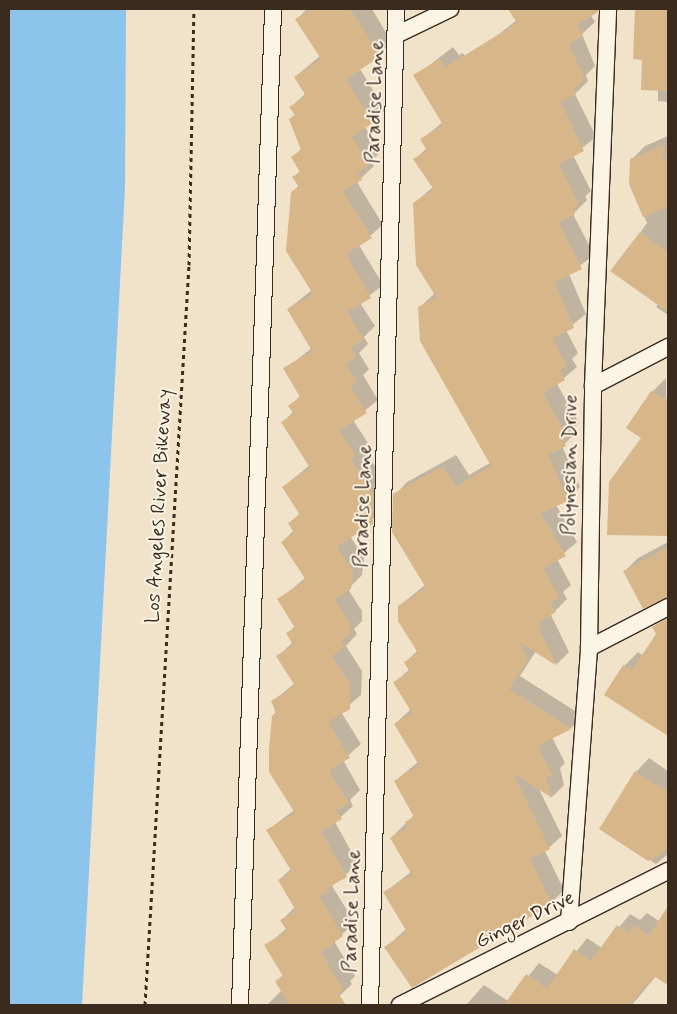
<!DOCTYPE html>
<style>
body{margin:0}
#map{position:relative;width:677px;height:1014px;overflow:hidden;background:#f1e2ca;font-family:Mynerve,sans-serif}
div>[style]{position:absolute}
.water>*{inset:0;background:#8cc4eb}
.shadow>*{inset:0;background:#0003}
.building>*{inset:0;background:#d7b78a}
.path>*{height:3px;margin-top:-1.5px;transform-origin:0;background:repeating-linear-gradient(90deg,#3b2a1e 0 4px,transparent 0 8px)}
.roads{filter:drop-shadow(1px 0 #3b2a1e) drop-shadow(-1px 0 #3b2a1e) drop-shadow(0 1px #3b2a1e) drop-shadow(0 -1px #3b2a1e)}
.lane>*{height:16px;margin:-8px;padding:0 8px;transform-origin:8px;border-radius:8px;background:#fcf5e5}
span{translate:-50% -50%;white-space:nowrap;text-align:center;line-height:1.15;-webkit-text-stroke:4px #fcf5e5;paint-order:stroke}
.street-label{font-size:20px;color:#3b2a1e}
.frame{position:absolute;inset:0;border:10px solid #3b2a1e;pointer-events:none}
</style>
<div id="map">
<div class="water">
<i style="clip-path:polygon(9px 9px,126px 9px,125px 188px,82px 1005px,9px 1005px)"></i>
</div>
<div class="shadow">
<i style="clip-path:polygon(307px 9px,372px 9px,392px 43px,360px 69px,385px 110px,365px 127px,380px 152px,371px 162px,374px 166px,357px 182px,383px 225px,359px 245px,383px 285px,360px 303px,375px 326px,364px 337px,368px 344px,359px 353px,369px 369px,363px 375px,378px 400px,353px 420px,368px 443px,363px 448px,385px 482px,384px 510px,350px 536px,364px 558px,362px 575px,348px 589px,362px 611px,362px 621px,354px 629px,357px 634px,346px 646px,362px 671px,361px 695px,341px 712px,361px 744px,343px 760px,360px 790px,350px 800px,353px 806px,335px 822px,358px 864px,332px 886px,355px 923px,334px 941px,355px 976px,350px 981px,352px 984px,330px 1005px,267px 1005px,282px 990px,276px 981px,283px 975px,266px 946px,287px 928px,282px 920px,295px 907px,279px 880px,291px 869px,268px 830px,294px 810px,273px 701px,295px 683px,278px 656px,293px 642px,288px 633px,295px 626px,279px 600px,305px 578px,282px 542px,294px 530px,290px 523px,300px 513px,283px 487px,310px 465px,283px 422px,293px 412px,290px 406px,301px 395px,285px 369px,312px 348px,288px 309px,312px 290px,292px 193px,299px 185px,294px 177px,301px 170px,293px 157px,302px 148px,290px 120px,296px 114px,291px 107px,306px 93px,295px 77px,320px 56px,297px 19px)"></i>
<i style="clip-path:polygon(511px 9px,594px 9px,590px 14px,595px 22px,582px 34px,595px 66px,586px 75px,588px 81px,575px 94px,596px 137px,573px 155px,591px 191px,585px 196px,587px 200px,573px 214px,594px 255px,569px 274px,586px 314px,566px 330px,578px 353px,572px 359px,577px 367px,557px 384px,579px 423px,575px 427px,577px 432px,562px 446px,580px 487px,568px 500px,556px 505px,577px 542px,557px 559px,571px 585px,563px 592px,567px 599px,551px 615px,569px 652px,557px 664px,536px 651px,520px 676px,583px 716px,571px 728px,552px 737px,565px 763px,560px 768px,564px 785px,552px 797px,539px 789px,562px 836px,545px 851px,564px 890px,551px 903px,386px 947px,406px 929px,385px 892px,411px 872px,391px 838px,414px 815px,395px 781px,418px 762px,395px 724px,411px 709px,395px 682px,410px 669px,406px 662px,418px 650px,399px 606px,425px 585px,395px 495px,407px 482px,456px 455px,469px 475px,490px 463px,419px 308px,435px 293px,414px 203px,433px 187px,415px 159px,427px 148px,422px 139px,443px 122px,422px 71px,453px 47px,459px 55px,463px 53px,477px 75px,478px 50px,517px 20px)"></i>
<i style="clip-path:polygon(637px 9px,668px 9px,668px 102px,658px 101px,658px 90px,643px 59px,635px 58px)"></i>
<i style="clip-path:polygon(668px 136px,668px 315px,656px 307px,659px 303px,612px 271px,647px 223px,630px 184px,631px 160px,645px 146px)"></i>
<i style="clip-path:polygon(666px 378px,668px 535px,609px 533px,643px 437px,652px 392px)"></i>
<i style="clip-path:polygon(668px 542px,668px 591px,642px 605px,625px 571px,638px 558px)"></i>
<i style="clip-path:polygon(668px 619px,668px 734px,606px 695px,624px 666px,638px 652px,643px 656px)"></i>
<i style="clip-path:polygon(649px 758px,668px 771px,668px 854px,656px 864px,601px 829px,636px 772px)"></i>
<i style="clip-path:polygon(668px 908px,668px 984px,656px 976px,632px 1005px,611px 1005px,600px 999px,596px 1005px,466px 1005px,484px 985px,508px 1001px,539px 963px,558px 975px,587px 938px,602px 948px,630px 914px,640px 920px,647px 913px,659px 921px)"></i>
</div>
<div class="building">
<i style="clip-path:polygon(312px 9px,350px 9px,381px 56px,346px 79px,373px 123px,352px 136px,369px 165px,358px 172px,362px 180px,343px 191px,372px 238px,346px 254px,371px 298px,347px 312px,364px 339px,351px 348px,356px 357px,346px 364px,357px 382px,350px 386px,367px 413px,339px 430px,356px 456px,351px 459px,373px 495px,373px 524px,337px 546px,353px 571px,351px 589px,335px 599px,350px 624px,350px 635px,341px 640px,345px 647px,332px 656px,350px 684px,350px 709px,328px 722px,350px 758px,329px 770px,349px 803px,336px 810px,342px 819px,321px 831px,347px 877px,327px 888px,329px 891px,319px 896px,343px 936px,321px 952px,343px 990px,338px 993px,346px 1005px,289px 1005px,275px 981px,283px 976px,264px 945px,287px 931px,280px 920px,296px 911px,278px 880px,292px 872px,266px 830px,295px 813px,269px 772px,269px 749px,272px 716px,276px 712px,271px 701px,295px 686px,276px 656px,293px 645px,286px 633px,295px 628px,277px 599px,306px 580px,281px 542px,294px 533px,288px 523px,300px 515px,282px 487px,310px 468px,281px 422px,294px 414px,288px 406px,300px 397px,283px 368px,312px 351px,287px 309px,313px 294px,286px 251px,291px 192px,299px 187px,292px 177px,300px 172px,291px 157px,301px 150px,289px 119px,295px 115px,289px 107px,306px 96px,294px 77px,321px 59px,295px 19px)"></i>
<i style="clip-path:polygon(508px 9px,598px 9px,598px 12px,577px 25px,583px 35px,569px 44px,584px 77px,581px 84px,573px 88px,576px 94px,561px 102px,584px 151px,559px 164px,579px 204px,573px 209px,575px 214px,558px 222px,582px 269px,555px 282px,574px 328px,552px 338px,567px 366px,560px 370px,565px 380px,543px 393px,567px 437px,562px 440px,566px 446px,548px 455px,568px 501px,541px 513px,566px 556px,543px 568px,559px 598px,550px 603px,556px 612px,539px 622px,539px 628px,557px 666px,519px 642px,528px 659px,509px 689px,571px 729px,538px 746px,553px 776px,546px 776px,552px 798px,513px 773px,550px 849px,530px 859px,552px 904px,412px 988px,384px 947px,407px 932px,383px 892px,412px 875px,390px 838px,408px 827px,405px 822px,414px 817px,394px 781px,419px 765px,394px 724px,412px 713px,393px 682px,410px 672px,404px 662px,418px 653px,398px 621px,398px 606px,426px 588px,392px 532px,393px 494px,443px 466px,456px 487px,491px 466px,420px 341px,418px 307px,436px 297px,416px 265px,413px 203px,434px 190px,413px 159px,427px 151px,420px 139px,443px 125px,413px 75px,440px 59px,446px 67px,517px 23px)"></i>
<i style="clip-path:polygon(635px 9px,668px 9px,668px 91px,641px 90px,642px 60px,633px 59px)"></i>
<i style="clip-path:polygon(664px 145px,663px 160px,668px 158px,668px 207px,643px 217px,629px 184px,630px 159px)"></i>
<i style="clip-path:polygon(640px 232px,668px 252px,668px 312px,610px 271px)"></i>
<i style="clip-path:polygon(651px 391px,668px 400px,668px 536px,607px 535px,609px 482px,641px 438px,626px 428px)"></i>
<i style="clip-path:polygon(668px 548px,668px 597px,643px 609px,623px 571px)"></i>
<i style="clip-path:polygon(668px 618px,668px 736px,604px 695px,623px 665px,632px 670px,656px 634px,652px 627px)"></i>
<i style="clip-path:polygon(635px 771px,668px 792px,668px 844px,662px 854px,648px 861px,599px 829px)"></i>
<i style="clip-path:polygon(668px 906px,668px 985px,655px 977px,649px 985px,646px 983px,631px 1005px,504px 1005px,526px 974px,547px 989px,574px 949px,591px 961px,617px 925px,628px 933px,634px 925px,649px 935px)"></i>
</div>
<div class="path">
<i style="left:145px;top:1005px;width:741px;rotate:-86.6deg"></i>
<i style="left:189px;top:265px;width:256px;rotate:-88.9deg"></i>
</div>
<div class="roads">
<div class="lane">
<i style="left:398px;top:34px;width:58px;rotate:-25.7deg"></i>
<i style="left:593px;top:386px;width:85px;rotate:-27.5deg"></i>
<i style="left:589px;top:648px;width:89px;rotate:-27.4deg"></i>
<i style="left:569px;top:922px;width:275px;rotate:-85.8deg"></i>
<i style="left:589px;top:648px;width:262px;rotate:-89.1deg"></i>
<i style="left:593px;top:386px;width:377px;rotate:-87.7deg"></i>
<i style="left:240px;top:1005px;width:997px;rotate:-88.1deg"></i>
<i style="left:370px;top:1005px;width:996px;rotate:-88.5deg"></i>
<i style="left:400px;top:1005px;width:300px;rotate:-26.6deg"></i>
</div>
</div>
<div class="street-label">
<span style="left:375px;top:102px;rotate:-88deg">Paradise Lane</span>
<span style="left:570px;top:465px;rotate:-89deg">Polynesian Drive</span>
<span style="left:159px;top:506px;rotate:-87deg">Los Angeles River Bikeway</span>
<span style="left:363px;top:506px;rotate:-88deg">Paradise Lane</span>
<span style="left:352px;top:911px;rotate:-88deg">Paradise Lane</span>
<span style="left:525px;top:920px;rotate:-26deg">Ginger Drive</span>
</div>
<div class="frame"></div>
</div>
